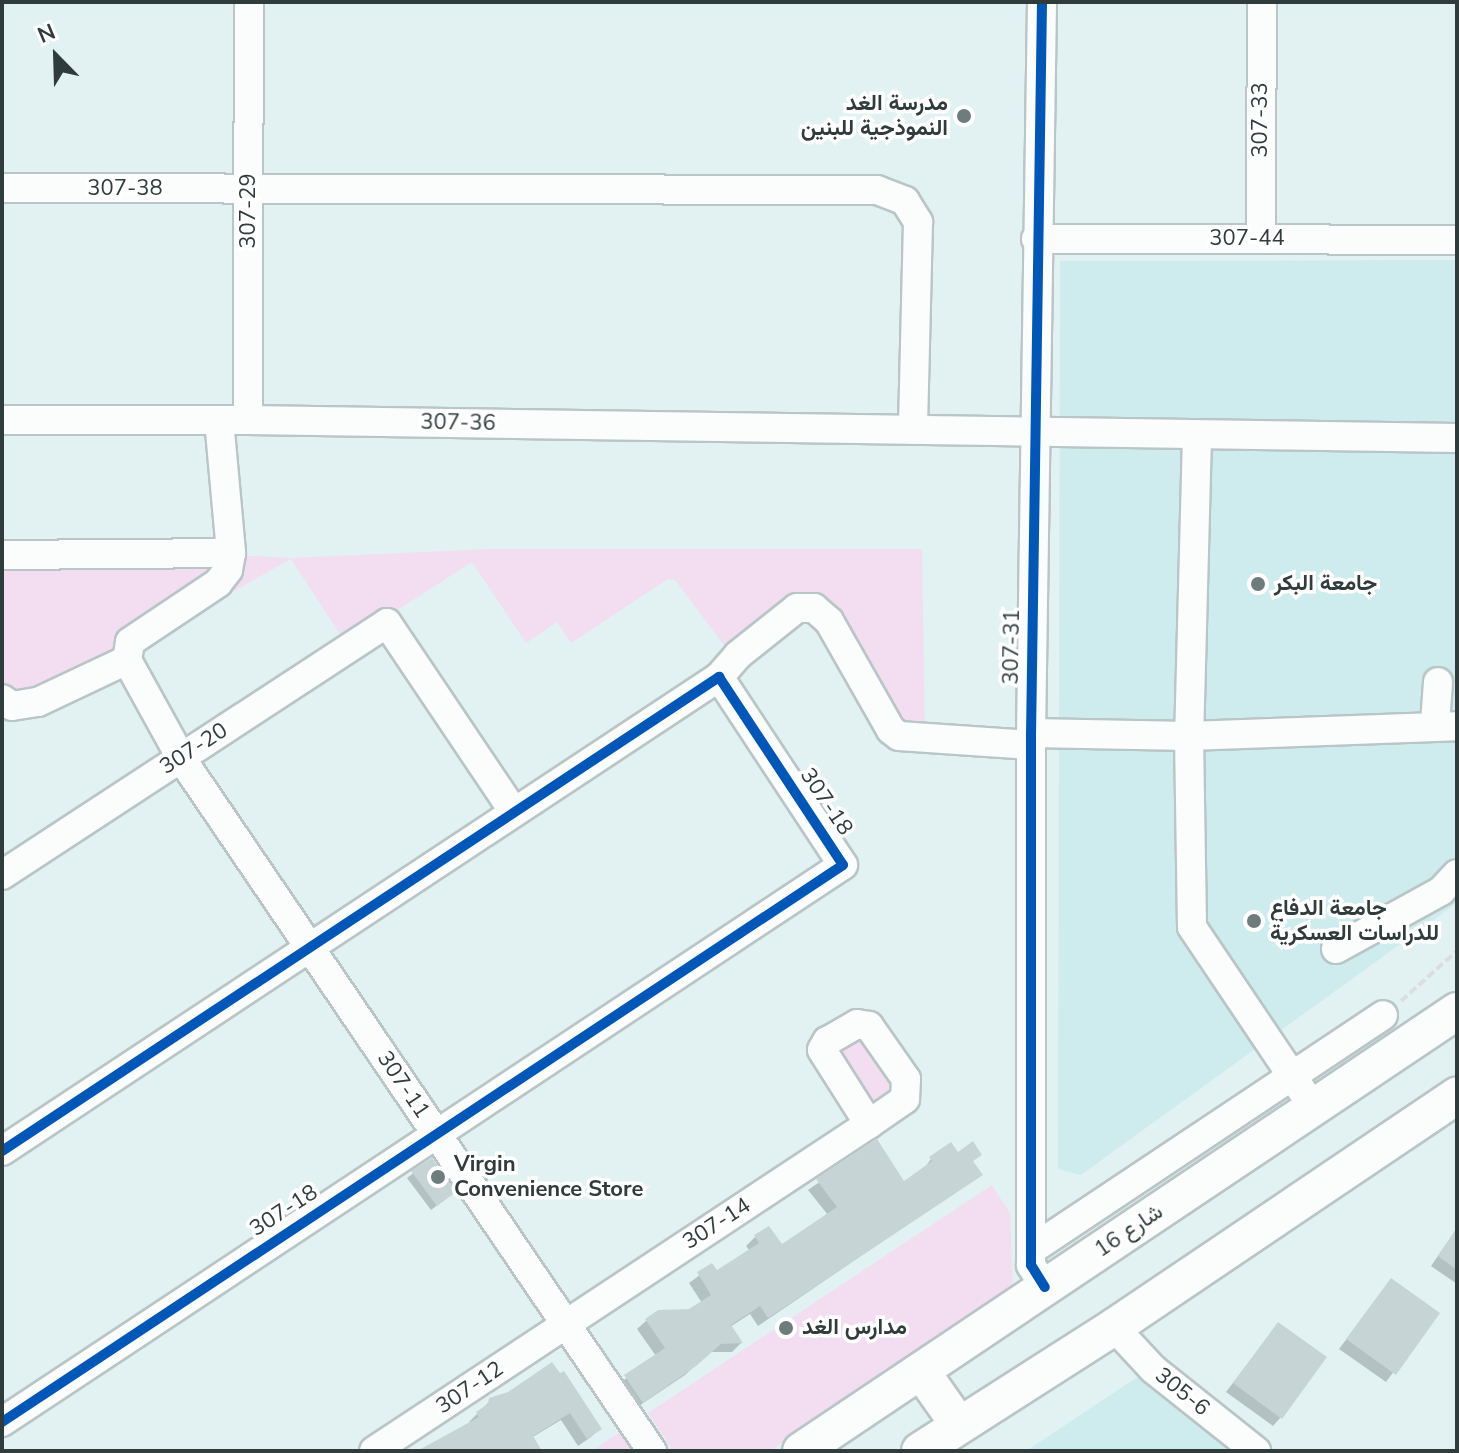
<!DOCTYPE html>
<meta charset="utf-8">
<style>
body{margin:0}
#map{position:relative;width:1459px;height:1453px;overflow:hidden;background:#e2f2f3;font-family:"Nunito Sans",Vazirmatn,sans-serif}
div>[style]{position:absolute}
.built>*{inset:0;background:#ceeced}
.green>*{inset:0;background:#f2ddf1}
.shadow>*{inset:0;background:#0003}
.building>*{inset:0;background:#c7d4d5}
.path>*{height:4px;margin-top:-2px;transform-origin:0;background:repeating-linear-gradient(90deg,#dadedf 0 8px,transparent 0 12px)}
.roads{filter:drop-shadow(2px 0 #b9c5c6) drop-shadow(-2px 0 #b9c5c6) drop-shadow(0 2px #b9c5c6) drop-shadow(0 -2px #b9c5c6)}
.minor>*{height:28px;margin:-14px;padding:0 14px;transform-origin:14px;border-radius:14px;background:#fbfdfd}
.major>*{height:36px;margin:-18px;padding:0 18px;transform-origin:18px;border-radius:18px;background:#fbfdfd}
.cycleway>*{height:10px;margin:-5px;padding:0 5px;transform-origin:5px;border-radius:5px;background:#0057b8}
.dots>*{width:22px;height:22px;translate:-50% -50%;box-sizing:border-box;border:4px solid #fff;border-radius:50%}
span{translate:-50% -50%;white-space:nowrap;text-align:center;line-height:1.15;-webkit-text-stroke:7px #fff;paint-order:stroke}
.poi-label{font-size:22px;color:#303c3c;font-weight:700}
.right{translate:-100% -50%;text-align:right}
.left{translate:0 -50%;text-align:left}
.street-label{font-size:22px;color:#303c3c}
.frame{position:absolute;inset:0;border:4px solid #303c3c;pointer-events:none}
.north{position:absolute;left:16px;top:16px;width:80px;height:80px;-webkit-text-stroke:6px #fff;paint-order:stroke;rotate:337deg;font-size:22px;font-weight:700;line-height:32px;text-align:center;color:#303c3c}
.north::after{content:'';display:block;margin:auto;width:28px;height:36px;background:#303c3c;clip-path:polygon(50% 0,100% 100%,50% 72%,0 100%)}
</style>
<div id="map">
<div class="built">
<i style="clip-path:polygon(1457px 260px,1457px 903px,1081px 1175px,1058px 1169px,1060px 261px)"></i>
<i style="clip-path:polygon(1151px 1368px,1256px 1451px,1026px 1451px)"></i>
</div>
<div class="green">
<i style="clip-path:polygon(2px 543px,291px 558px,490px 549px,922px 549px,925px 740px,912px 739px,814px 608px,735px 660px,675px 580px,668px 579px,571px 643px,557px 622px,526px 643px,472px 562px,396px 611px,387px 623px,349px 648px,291px 559px,2px 722px)"></i>
<i style="clip-path:polygon(859px 1032px,893px 1078px,890px 1093px,869px 1104px,832px 1050px)"></i>
<i style="clip-path:polygon(992px 1185px,1010px 1213px,1013px 1288px,770px 1451px,673px 1451px,648px 1413px)"></i>
<i style="clip-path:polygon(622px 1431px,636px 1451px,591px 1451px)"></i>
</div>
<div class="shadow">
<i style="clip-path:polygon(877px 1142px,903px 1183px,923px 1170px,931px 1159px,957px 1155px,980px 1154px,972px 1162px,980px 1175px,758px 1326px,750px 1314px,730px 1327px,741px 1343px,732px 1352px,710px 1352px,685px 1375px,633px 1410px,616px 1386px,656px 1356px,637px 1329px,647px 1320px,690px 1311px,702px 1303px,689px 1283px,712px 1266px,716px 1273px,750px 1251px,746px 1246px,755px 1237px,782px 1246px,828px 1215px,808px 1190px)"></i>
<i style="clip-path:polygon(431px 1160px,448px 1197px,431px 1210px,407px 1178px)"></i>
<i style="clip-path:polygon(1457px 1228px,1457px 1284px,1431px 1266px)"></i>
<i style="clip-path:polygon(1391px 1280px,1437px 1314px,1386px 1382px,1339px 1349px)"></i>
<i style="clip-path:polygon(1278px 1324px,1281px 1417px,1273px 1426px,1226px 1392px)"></i>
<i style="clip-path:polygon(552px 1365px,599px 1429px,591px 1437px,578px 1446px,561px 1420px,531px 1438px,538px 1451px,425px 1451px,471px 1424px,469px 1422px,491px 1400px,509px 1394px)"></i>
</div>
<div class="building">
<i style="clip-path:polygon(877px 1139px,904px 1181px,932px 1161px,929px 1157px,951px 1142px,958px 1152px,973px 1141px,982px 1155px,973px 1161px,983px 1175px,768px 1318px,760px 1306px,731px 1325px,743px 1343px,721px 1344px,696px 1366px,643px 1403px,624px 1375px,665px 1348px,645px 1319px,658px 1310px,689px 1309px,711px 1295px,697px 1272px,712px 1263px,717px 1270px,759px 1243px,754px 1235px,769px 1226px,782px 1244px,837px 1207px,816px 1179px)"></i>
<i style="clip-path:polygon(432px 1158px,456px 1192px,437px 1206px,411px 1171px)"></i>
<i style="clip-path:polygon(1457px 1228px,1457px 1270px,1438px 1256px)"></i>
<i style="clip-path:polygon(1391px 1278px,1440px 1313px,1396px 1375px,1346px 1339px)"></i>
<i style="clip-path:polygon(1278px 1322px,1327px 1357px,1282px 1419px,1233px 1383px)"></i>
<i style="clip-path:polygon(552px 1362px,560px 1373px,564px 1371px,602px 1429px,587px 1439px,570px 1413px,533px 1436px,542px 1451px,417px 1451px,479px 1417px,476px 1412px,488px 1404px,489px 1398px,508px 1392px)"></i>
</div>
<div class="path">
<i style="left:1401px;top:1001px;width:75px;rotate:-41.8deg"></i>
</div>
<div class="roads">
<div class="minor">
<i style="left:1042px;top:2px;width:731px;rotate:90.86deg"></i>
<i style="left:1031px;top:733px;width:532px;rotate:90deg"></i>
<i style="left:1031px;top:1265px;width:26px;rotate:58deg"></i>
<i style="left:2px;top:188px;width:875px;rotate:0.13deg"></i>
<i style="left:877px;top:190px;width:30px;rotate:21deg"></i>
<i style="left:905px;top:201px;width:25px;rotate:58deg"></i>
<i style="left:918px;top:222px;width:208px;rotate:91.4deg"></i>
<i style="left:1261px;top:238px;width:236px;rotate:-89.8deg"></i>
<i style="left:1036px;top:239px;width:421px;rotate:0.1deg"></i>
<i style="left:2px;top:420px;width:246px"></i>
<i style="left:248px;top:420px;width:1209px;rotate:0.85deg"></i>
<i style="left:219px;top:420px;width:134px;rotate:84.8deg"></i>
<i style="left:231px;top:553px;width:17px;rotate:100deg"></i>
<i style="left:228px;top:570px;width:16px;rotate:128deg"></i>
<i style="left:218px;top:583px;width:106px;rotate:146.2deg"></i>
<i style="left:130px;top:642px;width:18px;rotate:99deg"></i>
<i style="left:127px;top:660px;width:112px;rotate:61.1deg"></i>
<i style="left:181px;top:758px;width:838px;rotate:55.8deg"></i>
<i style="left:248px;top:420px;width:418px;rotate:-89.9deg"></i>
<i style="left:1197px;top:436px;width:300px;rotate:91.5deg"></i>
<i style="left:1189px;top:736px;width:191px;rotate:89.1deg"></i>
<i style="left:1192px;top:927px;width:217px;rotate:56.1deg"></i>
<i style="left:2px;top:555px;width:229px;rotate:-0.5deg"></i>
<i style="left:719px;top:677px;width:29px;rotate:-49deg"></i>
<i style="left:738px;top:655px;width:75px;rotate:-38.5deg"></i>
<i style="left:797px;top:608px;width:17px"></i>
<i style="left:814px;top:608px;width:20px;rotate:41deg"></i>
<i style="left:829px;top:621px;width:125px;rotate:60.4deg"></i>
<i style="left:891px;top:730px;width:10px;rotate:37deg"></i>
<i style="left:899px;top:736px;width:132px;rotate:3.9deg"></i>
<i style="left:2px;top:699px;width:12px;rotate:35deg"></i>
<i style="left:12px;top:706px;width:26px;rotate:-9deg"></i>
<i style="left:38px;top:702px;width:98px;rotate:-25.3deg"></i>
<i style="left:1435px;top:724px;width:42px;rotate:-85.9deg"></i>
<i style="left:1031px;top:733px;width:158px;rotate:1.1deg"></i>
<i style="left:1189px;top:736px;width:268px;rotate:-2.1deg"></i>
<i style="left:2px;top:875px;width:460px;rotate:-33.2deg"></i>
<i style="left:387px;top:623px;width:228px;rotate:56.1deg"></i>
<i style="left:1336px;top:949px;width:120px;rotate:-28.9deg"></i>
<i style="left:1441px;top:891px;width:23px;rotate:-47deg"></i>
<i style="left:2px;top:1151px;width:860px;rotate:-33.47deg"></i>
<i style="left:719px;top:677px;width:225px;rotate:56.6deg"></i>
<i style="left:843px;top:865px;width:1009px;rotate:146.48deg"></i>
<i style="left:1031px;top:1250px;width:423px;rotate:-33.7deg"></i>
<i style="left:1114px;top:1327px;width:57px;rotate:47.1deg"></i>
<i style="left:1153px;top:1369px;width:132px;rotate:38.5deg"></i>
<i style="left:374px;top:1451px;width:593px;rotate:-33.45deg"></i>
<i style="left:869px;top:1124px;width:44px;rotate:-34.8deg"></i>
<i style="left:905px;top:1099px;width:20px;rotate:-87deg"></i>
<i style="left:906px;top:1079px;width:65px;rotate:-124.9deg"></i>
<i style="left:869px;top:1026px;width:12px;rotate:-171deg"></i>
<i style="left:857px;top:1024px;width:34px;rotate:150deg"></i>
<i style="left:827px;top:1041px;width:10px;rotate:119deg"></i>
<i style="left:822px;top:1050px;width:88px;rotate:57.6deg"></i>
</div>
<div class="major">
<i style="left:921px;top:1371px;width:66px;rotate:54.9deg"></i>
<i style="left:801px;top:1451px;width:790px;rotate:-33.85deg"></i>
<i style="left:920px;top:1451px;width:230px;rotate:-32.6deg"></i>
<i style="left:1114px;top:1327px;width:414px;rotate:-34deg"></i>
</div>
</div>
<div class="cycleway">
<i style="left:1042px;top:2px;width:731px;rotate:90.86deg"></i>
<i style="left:1031px;top:733px;width:532px;rotate:90deg"></i>
<i style="left:1031px;top:1265px;width:26px;rotate:58deg"></i>
<i style="left:2px;top:1151px;width:860px;rotate:-33.47deg"></i>
<i style="left:719px;top:677px;width:225px;rotate:56.6deg"></i>
<i style="left:843px;top:865px;width:1009px;rotate:146.48deg"></i>
</div>
<div class="dots">
<i style="left:964px;top:116px;background:#6e7c7c"></i>
<i style="left:1258px;top:584px;background:#6e7c7c"></i>
<i style="left:1254px;top:921px;background:#6e7c7c"></i>
<i style="left:438px;top:1177px;background:#6e7c7c"></i>
<i style="left:786px;top:1328px;background:#6e7c7c"></i>
</div>
<div class="poi-label">
<span class="right" style="left:948px;top:116px">مدرسة الغد<br>النموذجية للبنين</span>
<span class="left" style="left:1274px;top:584px">جامعة البكر</span>
<span class="left" style="left:1270px;top:921px">جامعة الدفاع<br>للدراسات العسكرية</span>
<span class="left" style="left:454px;top:1177px">Virgin<br>Convenience Store</span>
<span class="left" style="left:802px;top:1328px">مدارس الغد</span>
</div>
<div class="street-label">
<span style="left:1261px;top:120px;rotate:-90deg">307-33</span>
<span style="left:125px;top:189px">307-38</span>
<span style="left:249px;top:211px;rotate:-90deg">307-29</span>
<span style="left:1247px;top:239px">307-44</span>
<span style="left:458px;top:423px;rotate:1deg">307-36</span>
<span style="left:1012px;top:647px;rotate:-89deg">307-31</span>
<span style="left:194px;top:749px;rotate:-33deg">307-20</span>
<span style="left:826px;top:802px;rotate:56deg">307-18</span>
<span style="left:403px;top:1085px;rotate:56deg">307-11</span>
<span style="left:284px;top:1211px;rotate:-33deg">307-18</span>
<span style="left:717px;top:1224px;rotate:-33deg">307-14</span>
<span style="left:1129px;top:1231px;rotate:-34deg">شارع 16</span>
<span style="left:470px;top:1388px;rotate:-34deg">307-12</span>
<span style="left:1182px;top:1392px;rotate:39deg">305-6</span>
</div>
<div class="frame"></div>
<div class="north">N</div>
</div>
